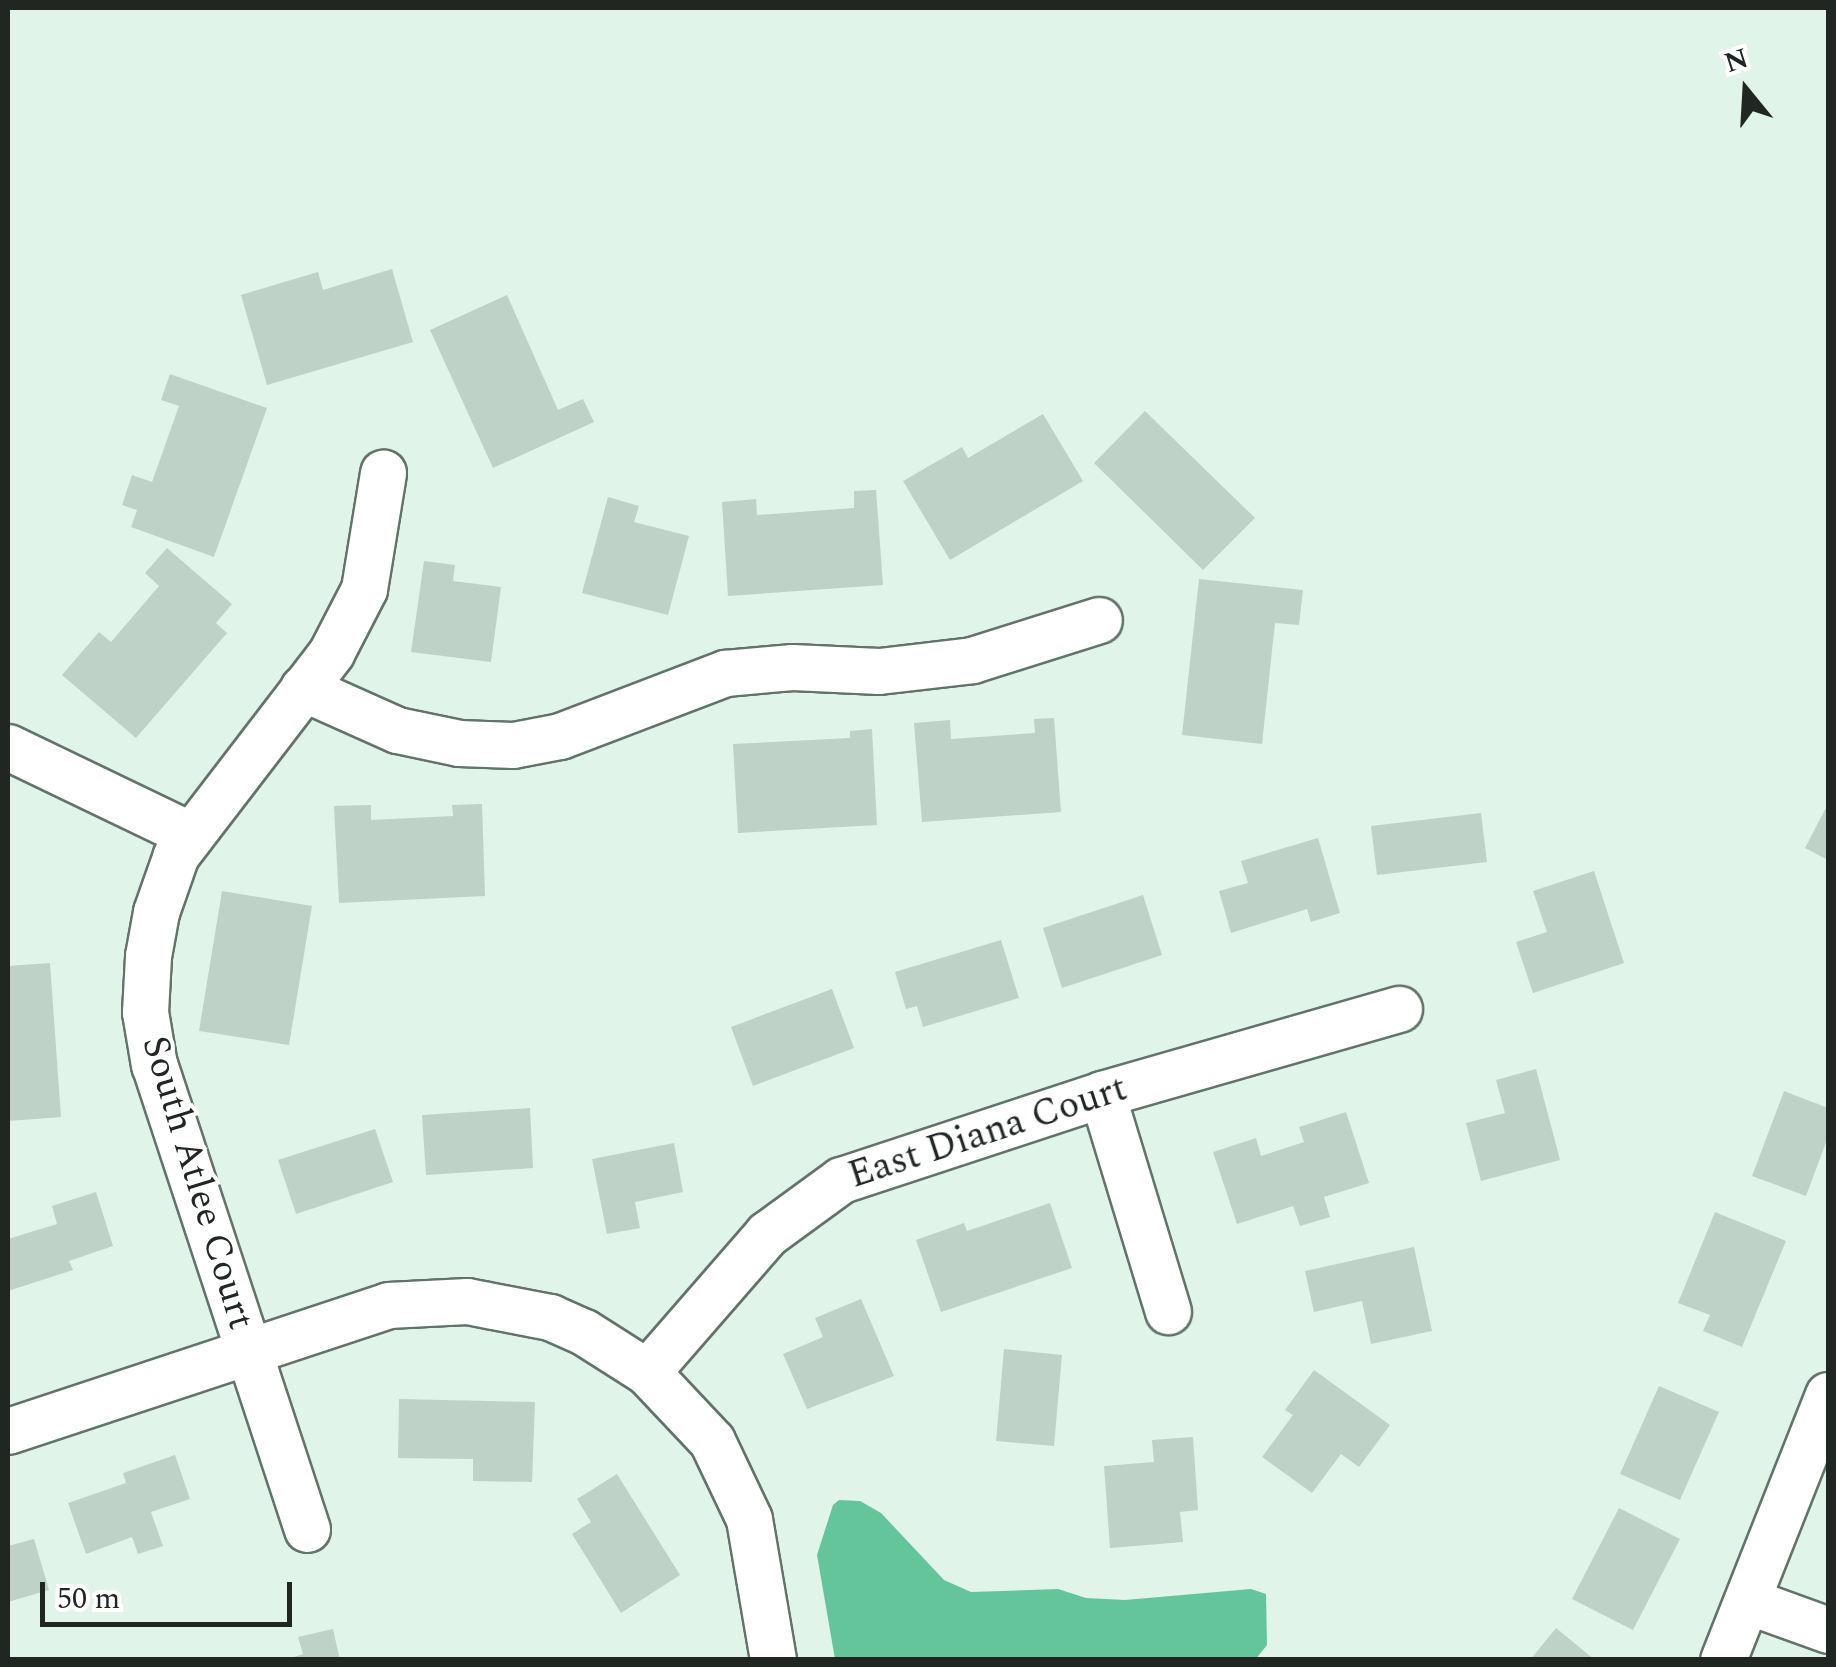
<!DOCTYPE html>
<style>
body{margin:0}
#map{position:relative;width:1836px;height:1667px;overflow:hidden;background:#e0f4e9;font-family:Spectral,serif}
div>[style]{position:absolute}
.water>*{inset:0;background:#64c49a}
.building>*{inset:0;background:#bfd2c8}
.roads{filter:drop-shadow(2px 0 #62736a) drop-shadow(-2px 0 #62736a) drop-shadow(0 2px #62736a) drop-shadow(0 -2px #62736a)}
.minor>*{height:45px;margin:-22.5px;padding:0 22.5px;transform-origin:22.5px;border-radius:22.5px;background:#fff}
span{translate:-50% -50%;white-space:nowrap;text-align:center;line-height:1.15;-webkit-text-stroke:8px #fff;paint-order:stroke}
.street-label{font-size:38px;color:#202723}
.frame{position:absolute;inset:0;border:10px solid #202723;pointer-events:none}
.north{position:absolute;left:1696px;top:40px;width:100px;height:100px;-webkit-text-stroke:8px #fff;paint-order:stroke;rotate:342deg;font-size:28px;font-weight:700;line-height:40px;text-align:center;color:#202723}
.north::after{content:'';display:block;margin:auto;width:35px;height:45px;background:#202723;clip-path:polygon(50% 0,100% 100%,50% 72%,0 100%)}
.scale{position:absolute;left:40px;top:1582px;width:252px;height:45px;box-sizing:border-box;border:5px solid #202723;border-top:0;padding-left:12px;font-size:30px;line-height:35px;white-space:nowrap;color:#202723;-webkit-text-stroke:8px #fff;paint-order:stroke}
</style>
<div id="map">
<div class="water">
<i style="clip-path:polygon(839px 1500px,860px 1501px,881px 1513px,944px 1580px,971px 1592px,1058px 1589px,1086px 1598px,1125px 1600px,1251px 1589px,1266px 1594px,1267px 1645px,1255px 1660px,835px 1659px,817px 1555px,833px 1505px)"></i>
</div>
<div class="building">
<i style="clip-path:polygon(392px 269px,413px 342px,267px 385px,241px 295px,318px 272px,323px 290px)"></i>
<i style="clip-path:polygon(507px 295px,558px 410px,583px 399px,594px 422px,493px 468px,430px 330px)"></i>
<i style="clip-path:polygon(170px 374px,267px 408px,214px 557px,131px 527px,137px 510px,122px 505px,132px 475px,152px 482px,179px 406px,161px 400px)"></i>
<i style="clip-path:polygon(1145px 411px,1255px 518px,1203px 570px,1094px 463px)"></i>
<i style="clip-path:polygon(1043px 414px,1083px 481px,950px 560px,903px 481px,962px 447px,968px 458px)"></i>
<i style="clip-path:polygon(876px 490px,883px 585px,728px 596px,722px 502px,756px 499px,757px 515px,854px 508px,854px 491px)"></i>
<i style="clip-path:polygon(608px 497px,639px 506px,634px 522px,689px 536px,668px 615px,582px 593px)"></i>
<i style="clip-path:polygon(167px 548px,232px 604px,216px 623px,227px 633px,136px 738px,62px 675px,99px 632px,111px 642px,159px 586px,145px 573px)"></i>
<i style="clip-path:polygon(424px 561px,455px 565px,453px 581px,501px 587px,491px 662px,411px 652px)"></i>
<i style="clip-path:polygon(1199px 579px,1303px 590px,1299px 625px,1275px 623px,1262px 744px,1182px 735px)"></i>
<i style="clip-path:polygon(1054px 718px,1061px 812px,922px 822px,914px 723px,950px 720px,951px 739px,1035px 733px,1034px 719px)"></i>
<i style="clip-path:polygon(872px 729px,877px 825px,738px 833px,733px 744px,850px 738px,850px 731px)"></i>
<i style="clip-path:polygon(482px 804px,485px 896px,339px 903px,334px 806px,371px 805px,371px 820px,453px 816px,452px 805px)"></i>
<i style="clip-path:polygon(1828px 804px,1828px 860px,1805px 848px)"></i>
<i style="clip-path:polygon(1481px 813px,1487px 862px,1377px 875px,1371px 826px)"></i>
<i style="clip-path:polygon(1318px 838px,1340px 913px,1311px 922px,1307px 909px,1231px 933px,1219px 891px,1248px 883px,1241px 861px)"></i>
<i style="clip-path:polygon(1594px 871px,1624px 963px,1533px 993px,1516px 942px,1547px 932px,1533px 891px)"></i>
<i style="clip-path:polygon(222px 891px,312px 906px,289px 1045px,199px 1031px)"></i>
<i style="clip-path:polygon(1143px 895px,1162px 955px,1062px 988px,1043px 928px)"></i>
<i style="clip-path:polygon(1001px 940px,1019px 998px,923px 1027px,917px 1006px,906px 1009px,895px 972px)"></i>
<i style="clip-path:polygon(50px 963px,61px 1117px,8px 1121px,8px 966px)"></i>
<i style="clip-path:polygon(832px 989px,854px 1048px,753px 1086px,731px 1027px)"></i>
<i style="clip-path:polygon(1536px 1069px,1560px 1160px,1481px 1181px,1466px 1123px,1505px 1113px,1496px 1080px)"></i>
<i style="clip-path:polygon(1784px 1091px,1828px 1108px,1828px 1137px,1806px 1196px,1752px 1176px)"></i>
<i style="clip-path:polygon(530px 1108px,533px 1168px,426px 1175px,422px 1115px)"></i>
<i style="clip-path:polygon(1346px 1112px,1369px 1183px,1324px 1197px,1330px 1217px,1300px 1226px,1293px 1206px,1237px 1224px,1213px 1152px,1256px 1138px,1261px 1156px,1304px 1142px,1299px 1127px)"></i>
<i style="clip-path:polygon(375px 1129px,393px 1182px,296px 1214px,278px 1160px)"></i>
<i style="clip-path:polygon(674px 1143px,683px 1192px,635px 1202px,640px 1228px,607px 1234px,592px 1159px)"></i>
<i style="clip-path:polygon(96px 1192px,113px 1246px,69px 1261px,73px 1270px,8px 1291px,8px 1239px,57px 1224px,52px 1206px)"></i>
<i style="clip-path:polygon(1050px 1203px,1072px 1268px,941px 1312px,916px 1240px,964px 1223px,967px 1231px)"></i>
<i style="clip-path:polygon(1715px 1212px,1786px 1241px,1742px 1347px,1703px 1331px,1710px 1315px,1678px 1303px)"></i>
<i style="clip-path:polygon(1414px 1247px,1432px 1331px,1371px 1344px,1362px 1301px,1314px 1312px,1305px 1271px)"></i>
<i style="clip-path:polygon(861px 1299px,894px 1376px,807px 1409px,783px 1354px,823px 1337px,815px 1318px)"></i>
<i style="clip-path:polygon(1004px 1349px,1062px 1355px,1054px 1446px,996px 1441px)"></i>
<i style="clip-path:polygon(1314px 1370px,1390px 1425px,1359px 1467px,1341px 1454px,1312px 1493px,1262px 1457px,1293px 1415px,1285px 1410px)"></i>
<i style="clip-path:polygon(1659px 1386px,1719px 1412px,1680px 1500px,1620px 1474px)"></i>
<i style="clip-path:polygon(399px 1399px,535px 1402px,532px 1482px,473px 1481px,473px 1459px,398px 1458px)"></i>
<i style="clip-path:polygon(1193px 1437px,1198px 1510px,1180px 1512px,1183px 1542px,1110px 1548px,1104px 1466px,1154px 1462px,1152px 1440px)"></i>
<i style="clip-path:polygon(175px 1455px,190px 1499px,151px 1512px,163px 1546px,138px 1554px,132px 1537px,86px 1554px,68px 1503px,126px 1483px,123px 1473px)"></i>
<i style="clip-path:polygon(617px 1474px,680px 1575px,621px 1613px,572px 1534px,591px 1522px,577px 1499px)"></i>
<i style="clip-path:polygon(1619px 1508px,1680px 1539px,1633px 1630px,1572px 1599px)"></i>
<i style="clip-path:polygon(34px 1539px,49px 1590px,8px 1602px,8px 1546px)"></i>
<i style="clip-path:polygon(1556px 1628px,1595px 1660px,1530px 1660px)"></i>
<i style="clip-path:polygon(333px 1629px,340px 1660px,285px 1660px,303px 1654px,298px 1637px)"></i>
</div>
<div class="roads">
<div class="minor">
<i style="left:303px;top:688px;width:103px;rotate:24.1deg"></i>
<i style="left:397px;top:730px;width:63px;rotate:11.8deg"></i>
<i style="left:459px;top:743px;width:54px;rotate:2.1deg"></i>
<i style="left:513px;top:745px;width:48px;rotate:-10.8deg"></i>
<i style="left:560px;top:736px;width:177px;rotate:-20.9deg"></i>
<i style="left:725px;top:673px;width:67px;rotate:-5.1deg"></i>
<i style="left:792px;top:667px;width:87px;rotate:2.6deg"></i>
<i style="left:879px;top:671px;width:94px;rotate:-6.7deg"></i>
<i style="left:972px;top:660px;width:133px;rotate:-17.5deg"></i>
<i style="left:8px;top:747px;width:203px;rotate:25.7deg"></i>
<i style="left:1102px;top:1094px;width:227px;rotate:73.1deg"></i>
<i style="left:647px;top:1372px;width:183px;rotate:-49deg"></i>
<i style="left:767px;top:1234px;width:92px;rotate:-36.1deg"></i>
<i style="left:841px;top:1180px;width:275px;rotate:-18.2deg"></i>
<i style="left:1102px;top:1094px;width:309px;rotate:-16deg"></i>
<i style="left:8px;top:1431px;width:400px;rotate:-18.3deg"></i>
<i style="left:388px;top:1305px;width:79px;rotate:-2.9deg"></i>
<i style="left:467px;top:1301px;width:85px;rotate:10.9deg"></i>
<i style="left:550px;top:1317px;width:37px;rotate:24deg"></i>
<i style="left:584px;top:1332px;width:75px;rotate:32.4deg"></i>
<i style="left:647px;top:1372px;width:95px;rotate:46.7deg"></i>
<i style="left:712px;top:1441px;width:86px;rotate:64.6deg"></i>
<i style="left:749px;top:1519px;width:143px;rotate:80.3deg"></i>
<i style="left:307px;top:1529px;width:489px;rotate:-108.2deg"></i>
<i style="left:154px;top:1065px;width:54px;rotate:-99.6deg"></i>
<i style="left:145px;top:1012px;width:56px;rotate:-86.9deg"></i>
<i style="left:148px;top:956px;width:45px;rotate:-79.7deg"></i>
<i style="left:156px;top:912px;width:60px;rotate:-70.7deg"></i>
<i style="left:176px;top:855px;width:255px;rotate:-52.5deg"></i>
<i style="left:331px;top:653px;width:72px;rotate:-62.7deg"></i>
<i style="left:364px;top:589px;width:118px;rotate:-80.7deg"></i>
<i style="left:1748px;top:1601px;width:85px;rotate:19.9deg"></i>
<i style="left:1723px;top:1660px;width:285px;rotate:-68.4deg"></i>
</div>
</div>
<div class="street-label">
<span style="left:988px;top:1133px;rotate:-18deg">East Diana Court</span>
<span style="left:197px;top:1183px;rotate:73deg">South Atlee Court</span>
</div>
<div class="frame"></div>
<div class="north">N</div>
<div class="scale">50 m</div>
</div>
